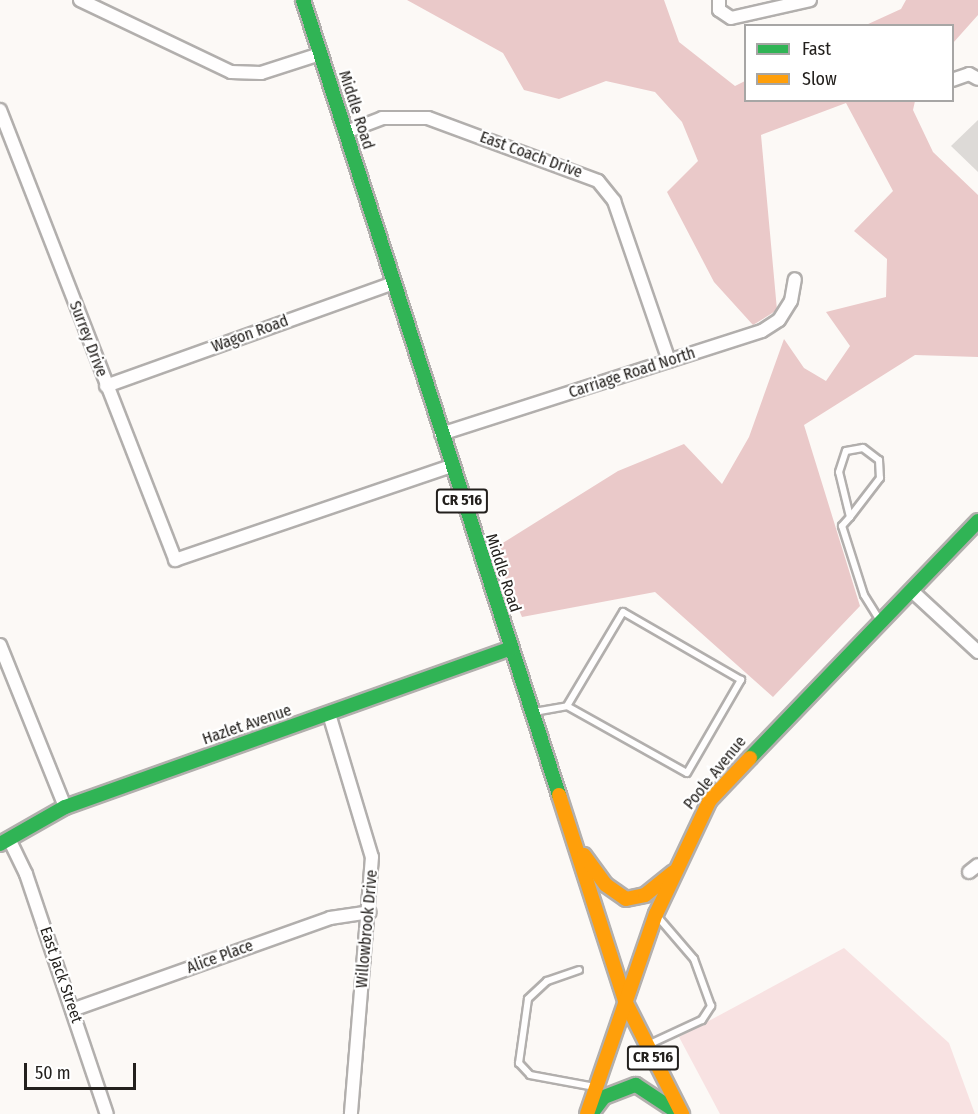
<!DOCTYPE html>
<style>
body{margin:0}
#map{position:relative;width:978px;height:1114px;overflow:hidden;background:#fcf9f6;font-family:"Fira Sans Condensed",sans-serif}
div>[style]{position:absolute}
.green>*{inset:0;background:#f8e2e2}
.forest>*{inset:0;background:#eac9c9}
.building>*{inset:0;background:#dddad7}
.roads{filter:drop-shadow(2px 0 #b2afad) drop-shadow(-2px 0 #b2afad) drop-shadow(0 2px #b2afad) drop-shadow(0 -2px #b2afad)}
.lane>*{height:6px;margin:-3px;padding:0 3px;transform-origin:3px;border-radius:3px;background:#fffefe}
.street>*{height:12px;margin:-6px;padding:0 6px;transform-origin:6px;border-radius:6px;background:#fffefe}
.fast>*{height:14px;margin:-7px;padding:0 7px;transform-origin:7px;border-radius:7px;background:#30b455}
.slow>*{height:14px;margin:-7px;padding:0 7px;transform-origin:7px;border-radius:7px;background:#ff9f0a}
span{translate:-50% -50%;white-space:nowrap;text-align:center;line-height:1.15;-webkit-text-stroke:4.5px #fff;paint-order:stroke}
.shield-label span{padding:2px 4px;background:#fff;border:2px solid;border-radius:4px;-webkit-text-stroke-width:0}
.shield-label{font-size:15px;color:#23201d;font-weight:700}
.street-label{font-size:16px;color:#23201d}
.legend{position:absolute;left:744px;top:24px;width:210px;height:78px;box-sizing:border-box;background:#fff;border:2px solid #a7a6a5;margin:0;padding:8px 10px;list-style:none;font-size:18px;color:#23201d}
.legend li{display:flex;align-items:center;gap:12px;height:30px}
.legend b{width:30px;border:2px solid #a7a6a5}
.scale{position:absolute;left:24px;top:1063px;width:112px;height:27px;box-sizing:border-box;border:3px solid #23201d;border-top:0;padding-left:8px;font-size:18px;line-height:21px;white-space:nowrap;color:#23201d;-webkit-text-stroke:4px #fff;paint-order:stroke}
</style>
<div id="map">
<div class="green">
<i style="clip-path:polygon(844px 948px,949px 1043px,975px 1114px,720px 1114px,679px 1037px)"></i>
</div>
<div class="forest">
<i style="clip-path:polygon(407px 0,664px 0,679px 42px,735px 86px,745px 81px,746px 100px,915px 101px,913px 110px,933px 152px,978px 195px,978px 357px,915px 355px,804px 425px,860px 606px,773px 697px,655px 592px,522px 617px,493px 549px,618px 471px,684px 444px,722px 484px,749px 437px,784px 339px,804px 368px,826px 381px,850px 346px,826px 312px,886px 297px,887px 259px,854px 231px,893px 191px,846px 103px,761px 135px,777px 310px,753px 325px,714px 282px,667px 192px,698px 161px,682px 122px,655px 92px,606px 81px,559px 99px,524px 90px,503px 53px)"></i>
<i style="clip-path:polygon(906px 0,978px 0,978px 15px,953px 43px,952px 26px,866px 25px,901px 9px)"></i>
</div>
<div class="building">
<i style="clip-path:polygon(978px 120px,978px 172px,951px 146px)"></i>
</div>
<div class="roads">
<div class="lane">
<i style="left:850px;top:517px;width:46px;rotate:-103.7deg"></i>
<i style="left:839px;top:472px;width:22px;rotate:-72deg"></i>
<i style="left:846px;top:451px;width:17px;rotate:-10deg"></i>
<i style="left:863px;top:448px;width:20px;rotate:37deg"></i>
<i style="left:879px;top:460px;width:18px;rotate:87deg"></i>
<i style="left:880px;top:478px;width:49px;rotate:127.6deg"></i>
<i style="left:850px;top:517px;width:12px;rotate:132deg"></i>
<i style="left:842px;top:526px;width:72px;rotate:72.3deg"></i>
<i style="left:864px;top:595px;width:32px;rotate:58deg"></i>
<i style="left:534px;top:712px;width:34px;rotate:-10deg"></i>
<i style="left:567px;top:706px;width:137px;rotate:29.2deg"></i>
<i style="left:687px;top:773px;width:108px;rotate:-59.9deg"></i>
<i style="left:741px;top:680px;width:136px;rotate:-150deg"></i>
<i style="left:623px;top:612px;width:109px;rotate:120.8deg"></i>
<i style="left:579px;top:970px;width:34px;rotate:161deg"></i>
<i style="left:547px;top:981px;width:26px;rotate:137deg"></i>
<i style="left:528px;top:999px;width:65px;rotate:98deg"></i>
<i style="left:519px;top:1063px;width:16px;rotate:47deg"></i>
<i style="left:530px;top:1075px;width:66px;rotate:10.5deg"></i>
<i style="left:650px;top:1044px;width:57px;rotate:-24.8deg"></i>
<i style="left:702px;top:1020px;width:17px;rotate:-57deg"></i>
<i style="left:711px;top:1006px;width:50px;rotate:-109.9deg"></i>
<i style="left:694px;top:959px;width:57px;rotate:-130.7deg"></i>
</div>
<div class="street">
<i style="left:80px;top:0;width:167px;rotate:25.5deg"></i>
<i style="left:231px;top:72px;width:30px;rotate:2deg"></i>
<i style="left:261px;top:73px;width:62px;rotate:-17.9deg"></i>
<i style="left:719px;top:0;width:10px;rotate:90deg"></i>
<i style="left:719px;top:10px;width:14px;rotate:34deg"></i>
<i style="left:731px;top:18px;width:81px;rotate:-12.8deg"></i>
<i style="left:952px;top:80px;width:18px;rotate:-19deg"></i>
<i style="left:969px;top:74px;width:10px;rotate:29deg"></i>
<i style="left:0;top:110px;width:483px;rotate:68.7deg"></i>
<i style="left:175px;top:560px;width:292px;rotate:-18.8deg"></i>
<i style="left:346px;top:132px;width:39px;rotate:-21deg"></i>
<i style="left:382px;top:118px;width:46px"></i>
<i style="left:428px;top:118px;width:181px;rotate:20.3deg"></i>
<i style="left:598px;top:181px;width:26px;rotate:51deg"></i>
<i style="left:614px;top:201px;width:169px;rotate:71deg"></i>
<i style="left:106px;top:386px;width:305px;rotate:-19.7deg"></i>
<i style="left:441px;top:434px;width:337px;rotate:-17.8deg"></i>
<i style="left:762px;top:331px;width:20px;rotate:-33deg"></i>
<i style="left:779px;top:320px;width:22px;rotate:-58deg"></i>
<i style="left:791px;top:301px;width:22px;rotate:-80deg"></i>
<i style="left:912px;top:591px;width:90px;rotate:42.7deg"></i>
<i style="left:0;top:645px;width:175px;rotate:68.1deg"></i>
<i style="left:329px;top:714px;width:149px;rotate:73.3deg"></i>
<i style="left:372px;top:857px;width:258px;rotate:94.7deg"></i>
<i style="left:9px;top:839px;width:39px;rotate:64deg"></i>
<i style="left:26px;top:874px;width:253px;rotate:71.4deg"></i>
<i style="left:969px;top:872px;width:11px;rotate:-38deg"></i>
<i style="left:72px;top:1010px;width:274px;rotate:-19.6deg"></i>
<i style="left:330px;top:918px;width:40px;rotate:-8.5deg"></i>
</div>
<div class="fast">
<i style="left:303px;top:0;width:835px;rotate:72.15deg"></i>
<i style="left:750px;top:758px;width:329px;rotate:-46.1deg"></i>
<i style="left:0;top:844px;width:75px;rotate:-29.6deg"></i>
<i style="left:65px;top:807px;width:473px;rotate:-19.6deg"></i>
<i style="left:591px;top:1114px;width:21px;rotate:-53deg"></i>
<i style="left:604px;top:1097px;width:34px;rotate:-21deg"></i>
<i style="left:636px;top:1085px;width:49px;rotate:33.4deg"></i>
</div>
<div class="slow">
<i style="left:559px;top:795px;width:216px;rotate:72.2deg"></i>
<i style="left:625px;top:1001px;width:127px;rotate:63.2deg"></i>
<i style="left:584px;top:855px;width:37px;rotate:54deg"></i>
<i style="left:606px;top:885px;width:24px;rotate:35deg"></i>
<i style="left:626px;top:899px;width:19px;rotate:-12deg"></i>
<i style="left:645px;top:895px;width:36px;rotate:-39deg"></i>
<i style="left:587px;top:1114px;width:212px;rotate:-71deg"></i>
<i style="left:656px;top:914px;width:126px;rotate:-64.7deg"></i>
<i style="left:710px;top:800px;width:58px;rotate:-46.4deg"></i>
</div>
</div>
<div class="shield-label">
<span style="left:462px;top:501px">CR 516</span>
<span style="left:653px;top:1058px">CR 516</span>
</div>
<div class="street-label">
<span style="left:356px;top:110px;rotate:72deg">Middle Road</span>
<span style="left:531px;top:155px;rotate:20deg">East Coach Drive</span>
<span style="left:250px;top:334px;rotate:-20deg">Wagon Road</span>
<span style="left:88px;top:339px;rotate:69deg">Surrey Drive</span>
<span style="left:632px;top:373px;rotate:-18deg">Carriage Road North</span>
<span style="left:503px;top:573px;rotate:72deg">Middle Road</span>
<span style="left:247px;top:725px;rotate:-19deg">Hazlet Avenue</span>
<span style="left:715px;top:773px;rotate:-51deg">Poole Avenue</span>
<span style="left:367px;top:929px;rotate:-85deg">Willowbrook Drive</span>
<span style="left:220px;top:957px;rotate:-20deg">Alice Place</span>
<span style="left:61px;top:975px;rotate:71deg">East Jack Street</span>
</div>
<ul class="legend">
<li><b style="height:8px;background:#30b455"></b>Fast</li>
<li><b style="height:8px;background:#ff9f0a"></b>Slow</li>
</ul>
<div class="scale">50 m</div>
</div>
